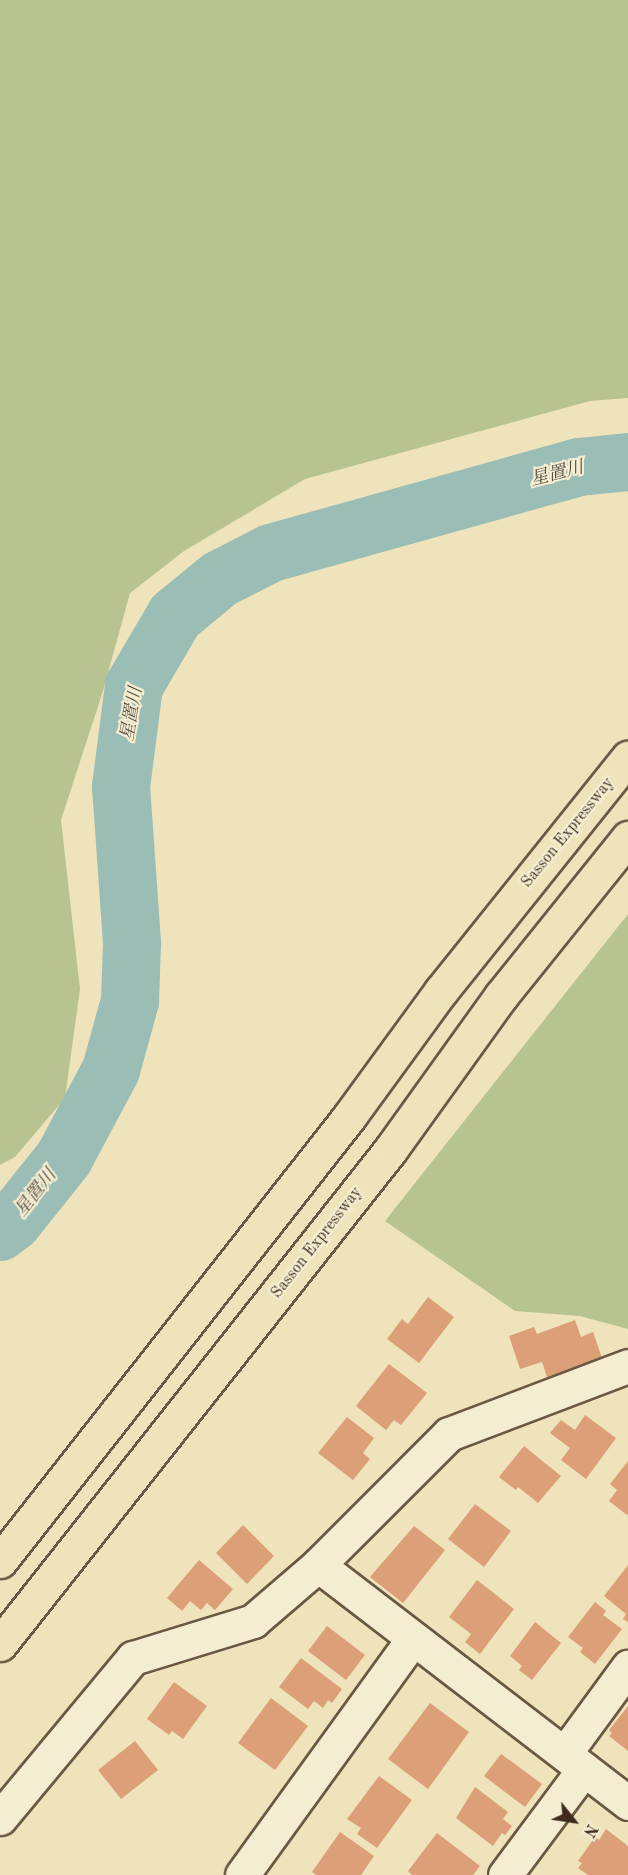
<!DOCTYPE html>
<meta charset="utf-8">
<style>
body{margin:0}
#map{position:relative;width:628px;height:1875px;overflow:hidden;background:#eee3ba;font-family:"Old Standard TT","Noto Serif JP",serif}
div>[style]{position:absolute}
.green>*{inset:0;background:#b7c491}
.river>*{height:58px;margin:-29px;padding:0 29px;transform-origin:29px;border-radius:29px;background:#9abdb5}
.building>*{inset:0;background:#dc9f77}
.roads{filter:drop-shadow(2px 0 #6b5844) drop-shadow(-2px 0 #6b5844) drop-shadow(0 2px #6b5844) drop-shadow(0 -2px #6b5844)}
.street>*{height:33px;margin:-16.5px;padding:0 16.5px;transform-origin:16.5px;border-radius:16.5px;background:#f4edd2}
.highway>*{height:33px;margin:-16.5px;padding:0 16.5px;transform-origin:16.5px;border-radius:16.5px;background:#eee3ba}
span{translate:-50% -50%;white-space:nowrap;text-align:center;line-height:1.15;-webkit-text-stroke:4.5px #f4edd2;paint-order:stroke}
.street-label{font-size:16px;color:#3f2a1d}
.water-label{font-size:18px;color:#564f43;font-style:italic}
.north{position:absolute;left:544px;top:1791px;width:60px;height:60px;-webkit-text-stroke:4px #f4edd2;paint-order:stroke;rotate:120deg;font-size:16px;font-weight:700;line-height:24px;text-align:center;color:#3f2a1d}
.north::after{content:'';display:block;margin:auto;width:21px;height:27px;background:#3f2a1d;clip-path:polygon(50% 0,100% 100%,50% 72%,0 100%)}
</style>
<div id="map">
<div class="green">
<i style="clip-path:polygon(0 0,628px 0,628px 398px,590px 401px,305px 479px,184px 551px,130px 593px,103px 691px,61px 820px,80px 989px,65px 1098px,15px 1157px,0 1165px)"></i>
<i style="clip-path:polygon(628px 914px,628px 1329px,580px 1316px,515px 1311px,385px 1221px)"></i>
</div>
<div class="river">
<i style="left:0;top:1232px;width:16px;rotate:-38deg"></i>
<i style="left:13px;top:1222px;width:82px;rotate:-51.4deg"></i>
<i style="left:64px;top:1158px;width:100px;rotate:-61.9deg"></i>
<i style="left:111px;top:1070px;width:72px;rotate:-74.6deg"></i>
<i style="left:130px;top:1001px;width:58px;rotate:-88deg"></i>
<i style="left:132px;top:943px;width:156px;rotate:-94deg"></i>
<i style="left:121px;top:787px;width:102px;rotate:-82.7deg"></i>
<i style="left:134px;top:686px;width:81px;rotate:-59.6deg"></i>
<i style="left:175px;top:616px;width:58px;rotate:-39.4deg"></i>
<i style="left:220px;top:579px;width:57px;rotate:-27deg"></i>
<i style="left:271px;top:553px;width:320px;rotate:-15.6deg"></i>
<i style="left:579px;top:467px;width:49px;rotate:-5.8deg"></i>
</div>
<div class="building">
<i style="clip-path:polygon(428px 1297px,454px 1317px,419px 1363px,387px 1339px,402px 1319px,408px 1324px)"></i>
<i style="clip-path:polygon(575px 1320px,581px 1337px,593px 1332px,602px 1358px,547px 1377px,542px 1362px,520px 1369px,509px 1336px,534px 1327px,537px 1334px)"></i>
<i style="clip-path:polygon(389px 1364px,427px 1393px,401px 1425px,394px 1420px,386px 1430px,356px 1406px)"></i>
<i style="clip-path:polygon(585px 1415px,616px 1438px,586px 1479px,561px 1460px,570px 1448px,550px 1433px,561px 1420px,575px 1430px)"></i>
<i style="clip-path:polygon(347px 1417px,374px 1438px,363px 1453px,370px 1459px,353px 1480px,318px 1453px)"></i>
<i style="clip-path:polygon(524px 1446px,561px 1476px,538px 1503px,518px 1487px,516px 1490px,499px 1477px)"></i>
<i style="clip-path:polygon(628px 1461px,628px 1514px,627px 1515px,609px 1501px,617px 1490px,610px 1484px)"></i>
<i style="clip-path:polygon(475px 1504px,511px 1531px,484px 1567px,448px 1539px)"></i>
<i style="clip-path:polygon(243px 1525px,274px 1556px,247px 1584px,216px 1553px)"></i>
<i style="clip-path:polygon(414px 1526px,445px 1550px,403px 1603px,370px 1577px)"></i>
<i style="clip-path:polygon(199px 1560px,233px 1589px,215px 1610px,207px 1603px,201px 1610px,190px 1601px,182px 1611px,167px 1598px)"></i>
<i style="clip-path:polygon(628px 1565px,628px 1622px,623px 1619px,626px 1614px,604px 1596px)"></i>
<i style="clip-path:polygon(477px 1580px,514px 1609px,480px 1654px,465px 1642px,471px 1634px,449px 1617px)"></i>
<i style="clip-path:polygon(595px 1602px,606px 1611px,603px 1615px,622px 1629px,595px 1664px,580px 1652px,583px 1648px,568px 1637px)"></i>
<i style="clip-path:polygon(535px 1622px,561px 1643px,532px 1680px,519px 1670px,522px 1666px,510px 1656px)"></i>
<i style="clip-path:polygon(327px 1626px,365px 1655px,346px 1680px,308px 1651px)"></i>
<i style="clip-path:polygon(301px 1658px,342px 1689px,332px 1703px,328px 1700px,323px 1708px,314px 1701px,308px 1709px,279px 1687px)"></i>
<i style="clip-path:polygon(174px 1682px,207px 1706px,183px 1739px,172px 1731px,169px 1735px,147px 1719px)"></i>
<i style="clip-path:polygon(271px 1698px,308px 1726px,275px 1770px,238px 1743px)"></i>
<i style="clip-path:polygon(430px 1703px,469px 1732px,428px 1789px,388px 1759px)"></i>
<i style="clip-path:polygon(628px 1706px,628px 1751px,609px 1736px,612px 1733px,609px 1730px)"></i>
<i style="clip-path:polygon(135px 1741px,158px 1770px,121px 1799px,98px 1770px)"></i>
<i style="clip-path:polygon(501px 1754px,542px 1784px,525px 1807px,484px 1776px)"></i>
<i style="clip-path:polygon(379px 1776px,412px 1800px,377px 1848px,357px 1834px,361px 1828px,347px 1819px)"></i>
<i style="clip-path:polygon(475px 1787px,508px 1812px,503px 1819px,512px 1826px,505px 1835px,502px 1833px,493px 1846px,456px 1818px)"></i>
<i style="clip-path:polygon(606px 1829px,628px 1846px,628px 1875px,588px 1875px,578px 1868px,582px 1863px,578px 1861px,595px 1837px,599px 1840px)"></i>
<i style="clip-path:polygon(340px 1832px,374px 1856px,361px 1875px,316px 1875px,312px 1872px)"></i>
<i style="clip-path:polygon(437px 1833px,480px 1866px,473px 1875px,412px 1875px,408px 1871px)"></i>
</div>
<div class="roads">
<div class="street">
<i style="left:318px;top:1565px;width:391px;rotate:37.5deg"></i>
<i style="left:565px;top:1753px;width:107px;rotate:-53.8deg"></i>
<i style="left:0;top:1818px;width:208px;rotate:-50.3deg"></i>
<i style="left:133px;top:1658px;width:126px;rotate:-17.1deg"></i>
<i style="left:253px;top:1621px;width:86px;rotate:-40.7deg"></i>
<i style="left:318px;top:1565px;width:185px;rotate:-45deg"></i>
<i style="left:449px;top:1434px;width:191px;rotate:-20.8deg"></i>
<i style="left:242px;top:1875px;width:291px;rotate:-54.1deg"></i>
<i style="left:505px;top:1875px;width:132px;rotate:-53.3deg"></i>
</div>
<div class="highway">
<i style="left:0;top:1561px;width:565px;rotate:-51.83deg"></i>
<i style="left:349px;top:1117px;width:156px;rotate:-53.9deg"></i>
<i style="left:441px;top:991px;width:299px;rotate:-51.3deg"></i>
<i style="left:0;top:1644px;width:631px;rotate:-51.69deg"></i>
<i style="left:391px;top:1149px;width:188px;rotate:-54.3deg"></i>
<i style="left:501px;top:996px;width:203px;rotate:-51.2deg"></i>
</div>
</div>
<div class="street-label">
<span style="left:568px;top:833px;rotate:-51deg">Sasson Expressway</span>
<span style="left:317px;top:1243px;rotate:-52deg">Sasson Expressway</span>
</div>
<div class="water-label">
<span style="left:557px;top:474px;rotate:-14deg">星置川</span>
<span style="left:132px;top:714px;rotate:-80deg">星置川</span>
<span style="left:36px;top:1193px;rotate:-52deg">星置川</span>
</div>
<div class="north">N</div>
</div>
